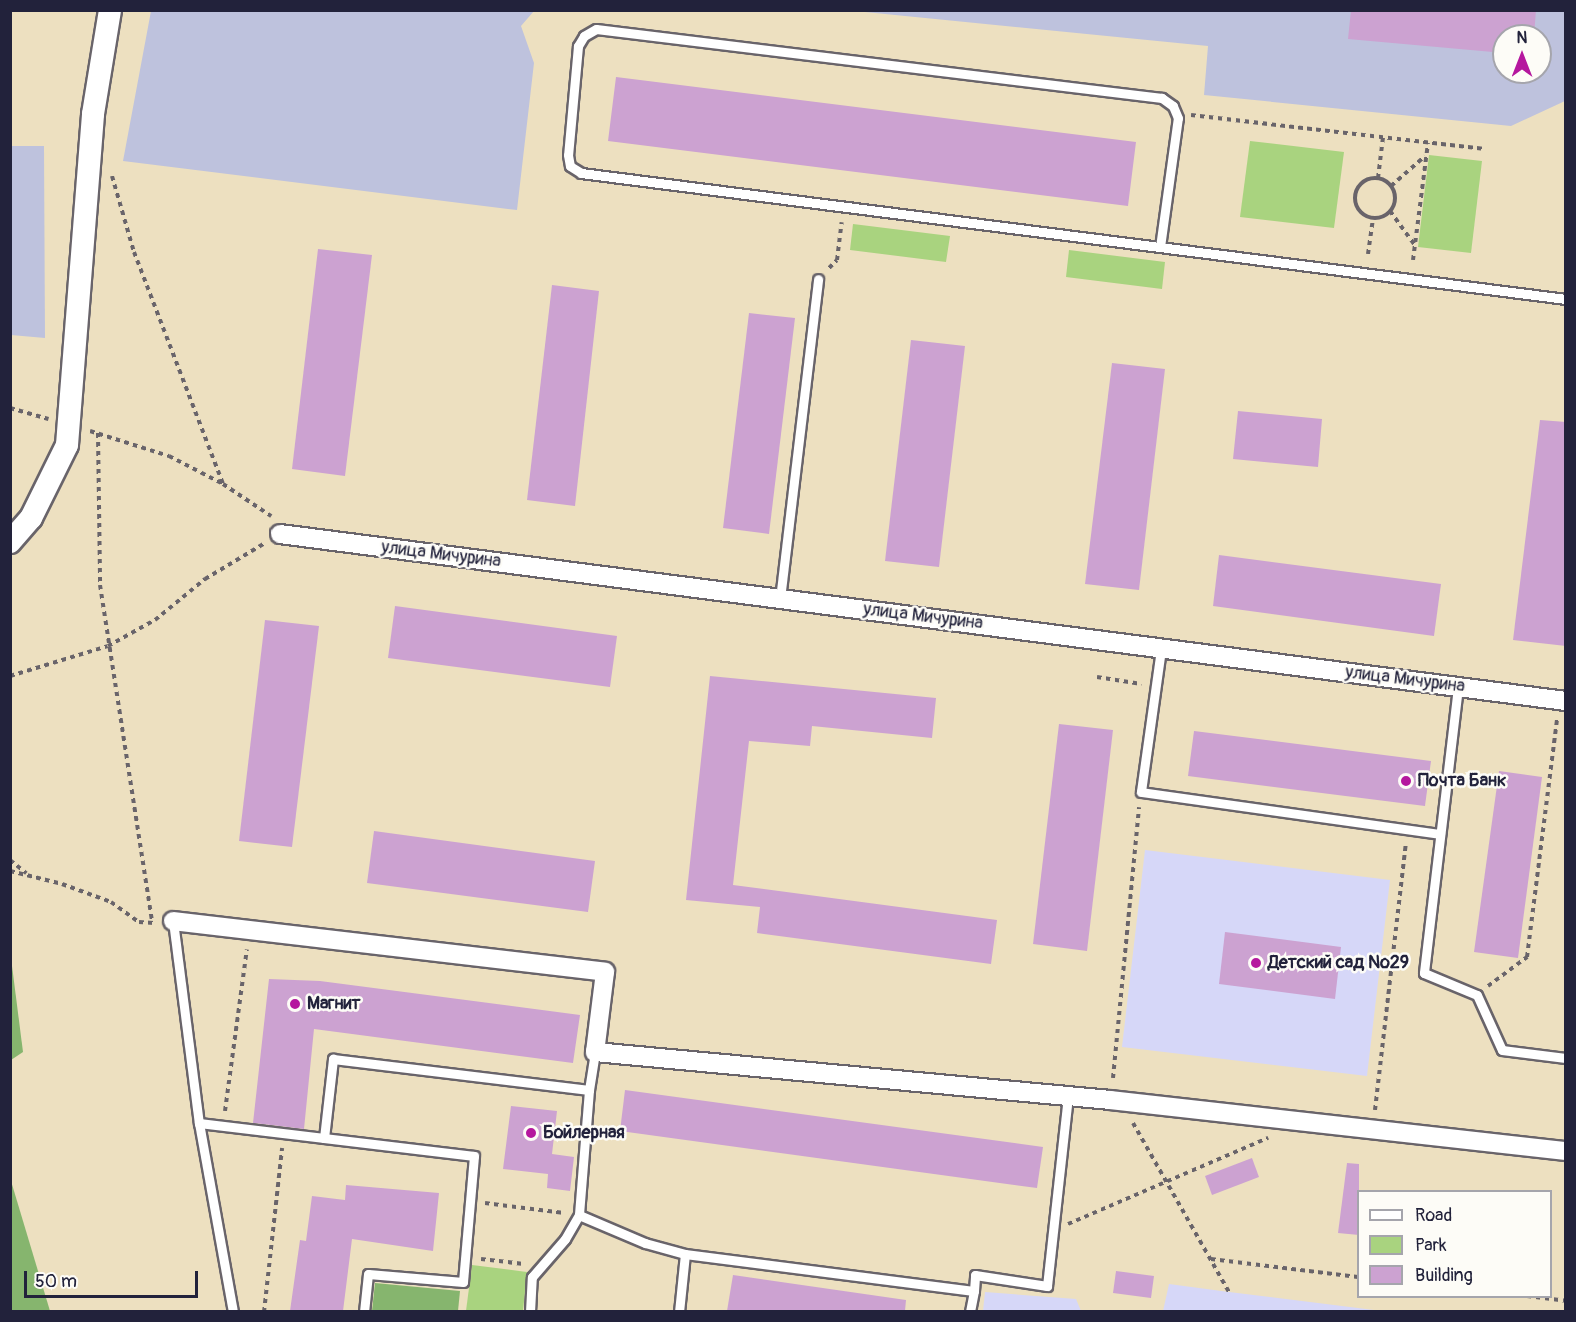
<!DOCTYPE html>
<meta charset="utf-8">
<style>
body{margin:0}
#map{position:relative;width:1576px;height:1322px;overflow:hidden;background:#ede0c0;font-family:Pangolin,sans-serif}
div>[style]{position:absolute}
.built>*{inset:0;background:#d6d7f8}
.industrial>*{inset:0;background:#bec2dd}
.green>*{inset:0;background:#a9d37f}
.forest>*{inset:0;background:#86b56e}
.building>*{inset:0;background:#cca2d1}
.path>*{height:4px;margin-top:-2px;transform-origin:0;background:repeating-linear-gradient(90deg,#69646a 0 4.5px,transparent 0 9px)}
.path>.ring{margin:-2px;padding:0;box-sizing:content-box;background:none;border:4px solid #69646a;border-radius:50%}
.roads{filter:drop-shadow(2px 0 #69646a) drop-shadow(-2px 0 #69646a) drop-shadow(0 2px #69646a) drop-shadow(0 -2px #69646a)}
.service>*{height:9px;margin:-4.5px;padding:0 4.5px;transform-origin:4.5px;border-radius:4.5px;background:#fff}
.minor>*{height:18px;margin:-9px;padding:0 9px;transform-origin:9px;border-radius:9px;background:#fff}
.tertiary>*{height:22px;margin:-11px;padding:0 11px;transform-origin:11px;border-radius:11px;background:#fff}
.dots>*{width:16px;height:16px;translate:-50% -50%;box-sizing:border-box;border:3px solid #fdfcf7;border-radius:50%}
span{translate:-50% -50%;white-space:nowrap;text-align:center;line-height:1.15;-webkit-text-stroke:5px #fdfcf7;paint-order:stroke}
.street-label{font-size:18px;color:#22223b}
.poi-label{font-size:18px;color:#22223b;font-weight:700}
.left{translate:0 -50%;text-align:left}
.frame{position:absolute;inset:0;border:12px solid #22223b;pointer-events:none}
.legend{position:absolute;left:1357px;top:1190px;width:195px;height:108px;box-sizing:border-box;background:#fdfcf7;border:2px solid #a5a5ac;margin:0;padding:8px 10px;list-style:none;font-size:18px;color:#22223b}
.legend li{display:flex;align-items:center;gap:12px;height:30px}
.legend b{width:30px;border:2px solid #a5a5ac}
.north{position:absolute;left:1492px;top:24px;width:60px;height:60px;box-sizing:border-box;background:#fdfcf7;border:2px solid #a5a5ac;border-radius:50%;rotate:0deg;font-size:16px;font-weight:700;line-height:24px;text-align:center;color:#22223b}
.north::after{content:'';display:block;margin:auto;width:21px;height:27px;background:#b5179e;clip-path:polygon(50% 0,100% 100%,50% 72%,0 100%)}
.scale{position:absolute;left:24px;top:1271px;width:174px;height:27px;box-sizing:border-box;border:3px solid #22223b;border-top:0;padding-left:8px;font-size:18px;line-height:21px;white-space:nowrap;color:#22223b;-webkit-text-stroke:4px #fdfcf7;paint-order:stroke}
</style>
<div id="map">
<div class="built">
<i style="clip-path:polygon(1145px 850px,1390px 880px,1367px 1076px,1122px 1047px)"></i>
<i style="clip-path:polygon(1169px 1284px,1229px 1292px,1382px 1311px,1163px 1311px)"></i>
<i style="clip-path:polygon(985px 1292px,1076px 1299px,1081px 1311px,983px 1311px)"></i>
</div>
<div class="industrial">
<i style="clip-path:polygon(151px 11px,534px 11px,521px 26px,534px 63px,517px 210px,123px 161px)"></i>
<i style="clip-path:polygon(evenodd,855px 11px,1565px 11px,1565px 101px,1511px 126px,1204px 95px,1208px 46px,855px 11px,1504px 36px,1540px 36px,1540px 72px,1504px 72px,1504px 36px)"></i>
<i style="clip-path:polygon(10px 146px,44px 146px,45px 338px,11px 335px)"></i>
</div>
<div class="green">
<i style="clip-path:polygon(1250px 141px,1344px 152px,1334px 228px,1240px 217px)"></i>
<i style="clip-path:polygon(1429px 155px,1482px 161px,1471px 253px,1418px 247px)"></i>
<i style="clip-path:polygon(853px 224px,950px 236px,946px 262px,850px 250px)"></i>
<i style="clip-path:polygon(1069px 250px,1165px 262px,1162px 289px,1066px 277px)"></i>
<i style="clip-path:polygon(472px 1265px,527px 1272px,523px 1311px,466px 1311px)"></i>
</div>
<div class="forest">
<i style="clip-path:polygon(11px 958px,23px 1052px,11px 1060px)"></i>
<i style="clip-path:polygon(11px 1181px,50px 1311px,11px 1311px)"></i>
<i style="clip-path:polygon(375px 1283px,460px 1291px,458px 1311px,372px 1311px)"></i>
</div>
<div class="building">
<i style="clip-path:polygon(1351px 10px,1536px 10px,1534px 36px,1504px 36px,1504px 53px,1348px 39px)"></i>
<i style="clip-path:polygon(616px 77px,1136px 142px,1128px 206px,608px 141px)"></i>
<i style="clip-path:polygon(318px 249px,372px 255px,345px 476px,292px 469px)"></i>
<i style="clip-path:polygon(552px 285px,599px 291px,575px 506px,527px 500px)"></i>
<i style="clip-path:polygon(749px 313px,795px 318px,769px 534px,723px 528px)"></i>
<i style="clip-path:polygon(911px 340px,965px 346px,939px 567px,885px 561px)"></i>
<i style="clip-path:polygon(1112px 363px,1165px 369px,1139px 590px,1085px 584px)"></i>
<i style="clip-path:polygon(1238px 411px,1322px 419px,1318px 467px,1233px 459px)"></i>
<i style="clip-path:polygon(1540px 420px,1566px 422px,1566px 646px,1513px 640px)"></i>
<i style="clip-path:polygon(1219px 555px,1441px 584px,1434px 636px,1213px 606px)"></i>
<i style="clip-path:polygon(395px 606px,617px 636px,610px 687px,388px 658px)"></i>
<i style="clip-path:polygon(265px 620px,319px 626px,292px 847px,239px 841px)"></i>
<i style="clip-path:polygon(710px 676px,936px 698px,932px 738px,812px 726px,810px 746px,749px 741px,733px 885px,997px 920px,991px 964px,757px 933px,760px 907px,686px 900px)"></i>
<i style="clip-path:polygon(1059px 724px,1113px 730px,1087px 951px,1033px 944px)"></i>
<i style="clip-path:polygon(1194px 731px,1431px 761px,1425px 806px,1188px 776px)"></i>
<i style="clip-path:polygon(1499px 771px,1542px 777px,1518px 958px,1474px 952px)"></i>
<i style="clip-path:polygon(374px 831px,595px 861px,588px 912px,367px 883px)"></i>
<i style="clip-path:polygon(1225px 932px,1341px 947px,1335px 999px,1219px 984px)"></i>
<i style="clip-path:polygon(269px 979px,320px 981px,580px 1015px,573px 1063px,314px 1029px,304px 1129px,253px 1123px)"></i>
<i style="clip-path:polygon(625px 1090px,1043px 1147px,1037px 1188px,620px 1131px)"></i>
<i style="clip-path:polygon(511px 1106px,557px 1111px,552px 1154px,574px 1157px,570px 1191px,547px 1188px,548px 1174px,503px 1169px)"></i>
<i style="clip-path:polygon(1252px 1158px,1259px 1177px,1212px 1195px,1205px 1176px)"></i>
<i style="clip-path:polygon(1347px 1163px,1359px 1164px,1359px 1235px,1338px 1233px)"></i>
<i style="clip-path:polygon(346px 1185px,439px 1193px,433px 1251px,352px 1239px,343px 1311px,290px 1311px,300px 1240px,306px 1241px,312px 1196px,345px 1200px)"></i>
<i style="clip-path:polygon(1116px 1271px,1154px 1276px,1151px 1298px,1113px 1293px)"></i>
<i style="clip-path:polygon(733px 1275px,906px 1300px,905px 1311px,727px 1311px)"></i>
</div>
<div class="path">
<i style="left:1191px;top:115px;width:294px;rotate:6.6deg"></i>
<i style="left:112px;top:176px;width:79px;rotate:73.9deg"></i>
<i style="left:134px;top:252px;width:248px;rotate:69deg"></i>
<i style="left:1378px;top:178px;width:41px;rotate:-83deg"></i>
<i class="ring" style="left:1355px;top:178px;width:36px;height:36px"></i>
<i style="left:1391px;top:186px;width:45px;rotate:-41.4deg"></i>
<i style="left:1390px;top:211px;width:41px;rotate:54deg"></i>
<i style="left:1368px;top:254px;width:36px;rotate:-82deg"></i>
<i style="left:1413px;top:260px;width:118px;rotate:-82.7deg"></i>
<i style="left:829px;top:268px;width:11px;rotate:-45deg"></i>
<i style="left:837px;top:260px;width:38px;rotate:-83deg"></i>
<i style="left:10px;top:408px;width:40px;rotate:16deg"></i>
<i style="left:90px;top:431px;width:83px;rotate:17.6deg"></i>
<i style="left:169px;top:456px;width:61px;rotate:27.4deg"></i>
<i style="left:223px;top:484px;width:58px;rotate:33.7deg"></i>
<i style="left:98px;top:433px;width:152px;rotate:89.2deg"></i>
<i style="left:100px;top:585px;width:338px;rotate:81.2deg"></i>
<i style="left:10px;top:676px;width:102px;rotate:-17deg"></i>
<i style="left:108px;top:646px;width:54px;rotate:-29deg"></i>
<i style="left:155px;top:620px;width:65px;rotate:-39.4deg"></i>
<i style="left:205px;top:579px;width:70px;rotate:-31deg"></i>
<i style="left:1097px;top:677px;width:45px;rotate:9deg"></i>
<i style="left:10px;top:860px;width:21px;rotate:39deg"></i>
<i style="left:10px;top:871px;width:54px;rotate:14deg"></i>
<i style="left:62px;top:884px;width:52px;rotate:20.2deg"></i>
<i style="left:111px;top:902px;width:34px;rotate:36deg"></i>
<i style="left:139px;top:922px;width:15px;rotate:4deg"></i>
<i style="left:1488px;top:986px;width:49px;rotate:-36.6deg"></i>
<i style="left:1527px;top:957px;width:241px;rotate:-82.8deg"></i>
<i style="left:1113px;top:1078px;width:272px;rotate:-84.5deg"></i>
<i style="left:1375px;top:1110px;width:269px;rotate:-83.4deg"></i>
<i style="left:225px;top:1111px;width:163px;rotate:-82.3deg"></i>
<i style="left:1133px;top:1123px;width:194px;rotate:60.4deg"></i>
<i style="left:485px;top:1203px;width:80px;rotate:7.2deg"></i>
<i style="left:1068px;top:1224px;width:218px;rotate:-23.3deg"></i>
<i style="left:481px;top:1259px;width:43px;rotate:6.6deg"></i>
<i style="left:1211px;top:1259px;width:148px;rotate:7deg"></i>
<i style="left:1527px;top:1296px;width:39px;rotate:7deg"></i>
<i style="left:264px;top:1312px;width:165px;rotate:-83.7deg"></i>
</div>
<div class="roads">
<div class="service">
<i style="left:1160px;top:247px;width:130px;rotate:-82.1deg"></i>
<i style="left:1178px;top:118px;width:13px;rotate:-113deg"></i>
<i style="left:1173px;top:106px;width:14px;rotate:-144deg"></i>
<i style="left:1162px;top:98px;width:570px;rotate:-173.05deg"></i>
<i style="left:596px;top:29px;width:14px;rotate:150deg"></i>
<i style="left:584px;top:36px;width:12px;rotate:121deg"></i>
<i style="left:578px;top:46px;width:109px;rotate:95.2deg"></i>
<i style="left:568px;top:155px;width:11px;rotate:80deg"></i>
<i style="left:570px;top:166px;width:13px;rotate:32deg"></i>
<i style="left:581px;top:173px;width:993px;rotate:7.29deg"></i>
<i style="left:780px;top:599px;width:322px;rotate:-83.2deg"></i>
<i style="left:1161px;top:649px;width:144px;rotate:98deg"></i>
<i style="left:1141px;top:792px;width:302px;rotate:8deg"></i>
<i style="left:1458px;top:687px;width:288px;rotate:96.8deg"></i>
<i style="left:1424px;top:973px;width:57px;rotate:22.5deg"></i>
<i style="left:1477px;top:995px;width:60px;rotate:65.6deg"></i>
<i style="left:1502px;top:1050px;width:64px;rotate:7.1deg"></i>
<i style="left:173px;top:921px;width:204px;rotate:82.7deg"></i>
<i style="left:199px;top:1123px;width:192px;rotate:79.8deg"></i>
<i style="left:589px;top:1090px;width:125px;rotate:94.6deg"></i>
<i style="left:579px;top:1215px;width:72px;rotate:23deg"></i>
<i style="left:645px;top:1243px;width:41px;rotate:15.4deg"></i>
<i style="left:199px;top:1123px;width:126px;rotate:6.8deg"></i>
<i style="left:324px;top:1138px;width:80px;rotate:-83.5deg"></i>
<i style="left:333px;top:1059px;width:258px;rotate:6.9deg"></i>
<i style="left:589px;top:1090px;width:38px;rotate:-81deg"></i>
<i style="left:324px;top:1138px;width:151px;rotate:6.8deg"></i>
<i style="left:474px;top:1156px;width:126px;rotate:95deg"></i>
<i style="left:463px;top:1282px;width:95px;rotate:-175.2deg"></i>
<i style="left:368px;top:1274px;width:38px;rotate:96deg"></i>
<i style="left:974px;top:1291px;width:16px;rotate:-86deg"></i>
<i style="left:975px;top:1275px;width:73px;rotate:8.7deg"></i>
<i style="left:1047px;top:1286px;width:191px;rotate:-83.7deg"></i>
<i style="left:530px;top:1312px;width:35px;rotate:-87deg"></i>
<i style="left:532px;top:1277px;width:50px;rotate:-49deg"></i>
<i style="left:565px;top:1239px;width:28px;rotate:-60deg"></i>
<i style="left:679px;top:1312px;width:58px;rotate:-84.1deg"></i>
<i style="left:685px;top:1254px;width:291px;rotate:7.3deg"></i>
<i style="left:974px;top:1291px;width:21px;rotate:101deg"></i>
</div>
<div class="minor">
<i style="left:280px;top:534px;width:1297px;rotate:7.4deg"></i>
<i style="left:173px;top:921px;width:435px;rotate:6.7deg"></i>
<i style="left:605px;top:972px;width:81px;rotate:97.1deg"></i>
<i style="left:595px;top:1052px;width:517px;rotate:5.32deg"></i>
<i style="left:1110px;top:1100px;width:459px;rotate:6.4deg"></i>
</div>
<div class="tertiary">
<i style="left:10px;top:542px;width:32px;rotate:-49deg"></i>
<i style="left:31px;top:518px;width:81px;rotate:-63.7deg"></i>
<i style="left:67px;top:445px;width:332px;rotate:-85.5deg"></i>
<i style="left:93px;top:114px;width:105px;rotate:-80.7deg"></i>
</div>
</div>
<div class="dots">
<i style="left:1406px;top:781px;background:#b5179e"></i>
<i style="left:1256px;top:963px;background:#b5179e"></i>
<i style="left:295px;top:1004px;background:#b5179e"></i>
<i style="left:531px;top:1133px;background:#b5179e"></i>
</div>
<div class="street-label">
<span style="left:441px;top:555px;rotate:7deg">улица Мичурина</span>
<span style="left:923px;top:617px;rotate:7deg">улица Мичурина</span>
<span style="left:1405px;top:680px;rotate:7deg">улица Мичурина</span>
</div>
<div class="poi-label">
<span class="left" style="left:1418px;top:781px">Почта Банк</span>
<span class="left" style="left:1268px;top:963px">Детский сад №29</span>
<span class="left" style="left:307px;top:1004px">Магнит</span>
<span class="left" style="left:543px;top:1133px">Бойлерная</span>
</div>
<div class="frame"></div>
<ul class="legend">
<li><b style="height:8px;background:#fff"></b>Road</li>
<li><b style="height:16px;background:#a9d37f"></b>Park</li>
<li><b style="height:16px;background:#cca2d1"></b>Building</li>
</ul>
<div class="north">N</div>
<div class="scale">50 m</div>
</div>
